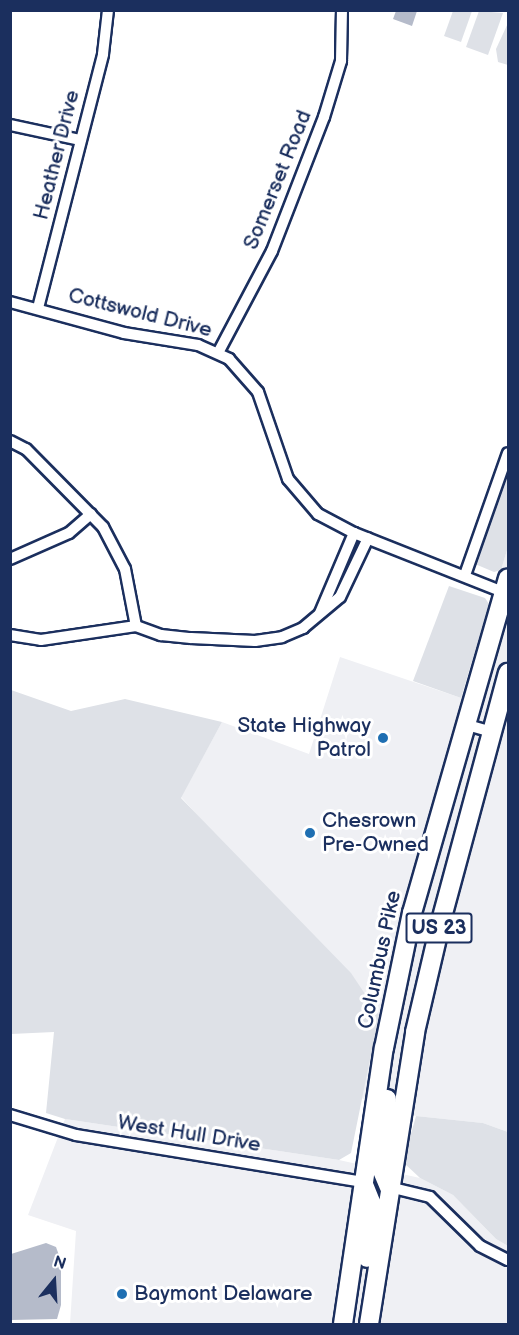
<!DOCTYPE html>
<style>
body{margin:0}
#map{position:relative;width:519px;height:1335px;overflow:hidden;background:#fff;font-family:"Balsamiq Sans",sans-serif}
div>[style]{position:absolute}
.built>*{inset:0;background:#eff0f4}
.green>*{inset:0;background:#dee1e7}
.water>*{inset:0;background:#b5bbca}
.roads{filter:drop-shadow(2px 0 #1b2f5e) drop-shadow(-2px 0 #1b2f5e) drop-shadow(0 2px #1b2f5e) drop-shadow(0 -2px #1b2f5e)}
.street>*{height:10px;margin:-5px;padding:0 5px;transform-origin:5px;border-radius:5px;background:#fff}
.highway>*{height:18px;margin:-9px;padding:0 9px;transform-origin:9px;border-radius:9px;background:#fff}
.dots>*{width:16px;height:16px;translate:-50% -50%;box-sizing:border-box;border:3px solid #fff;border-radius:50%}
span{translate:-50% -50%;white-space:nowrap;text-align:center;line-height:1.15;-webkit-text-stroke:6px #fff;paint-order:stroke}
.shield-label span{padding:2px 4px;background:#fff;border:2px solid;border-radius:4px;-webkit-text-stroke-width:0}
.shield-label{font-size:20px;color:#1b2f5e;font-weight:700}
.street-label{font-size:21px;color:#1b2f5e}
.poi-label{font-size:21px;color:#1b2f5e}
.right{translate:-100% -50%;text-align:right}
.left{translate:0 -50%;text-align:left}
.frame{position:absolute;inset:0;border:12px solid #1b2f5e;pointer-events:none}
.north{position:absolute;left:24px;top:1251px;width:60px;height:60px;-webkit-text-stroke:4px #fff;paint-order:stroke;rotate:18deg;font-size:16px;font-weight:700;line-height:24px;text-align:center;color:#1b2f5e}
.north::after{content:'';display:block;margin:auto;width:21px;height:27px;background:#1b2f5e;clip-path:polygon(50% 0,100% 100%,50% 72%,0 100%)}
</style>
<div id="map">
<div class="built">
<i style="clip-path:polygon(508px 547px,508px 1132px,483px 1123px,416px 1116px,361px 1098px,378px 1015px,181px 797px,222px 722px,309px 754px,340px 657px,461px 698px)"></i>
<i style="clip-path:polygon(65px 1119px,339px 1160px,420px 1178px,453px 1195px,496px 1239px,508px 1246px,508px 1324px,70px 1324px,76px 1231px,28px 1215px)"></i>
</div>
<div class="green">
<i style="clip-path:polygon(453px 11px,472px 11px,461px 42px,444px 36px)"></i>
<i style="clip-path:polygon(479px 11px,503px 13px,488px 55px,466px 47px)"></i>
<i style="clip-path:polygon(508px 23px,508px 65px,498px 62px,496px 49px)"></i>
<i style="clip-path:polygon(508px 470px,508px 547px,501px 570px,494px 572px,475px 564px)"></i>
<i style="clip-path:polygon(449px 586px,485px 598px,489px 604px,461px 698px,413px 681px)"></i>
<i style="clip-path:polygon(11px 690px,71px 711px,125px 699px,222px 722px,181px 798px,351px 973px,379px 1015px,351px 1153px,339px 1160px,65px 1119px,46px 1113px,54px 1032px,11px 1034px)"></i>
<i style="clip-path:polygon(416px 1116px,483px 1123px,508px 1132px,508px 1246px,496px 1239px,453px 1195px,420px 1178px,403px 1162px)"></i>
</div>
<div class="water">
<i style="clip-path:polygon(396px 11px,417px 11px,412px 26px,393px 19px)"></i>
<i style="clip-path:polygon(46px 1243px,56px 1247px,61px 1261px,61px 1305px,57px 1319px,11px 1320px,11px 1254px)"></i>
</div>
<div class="roads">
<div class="street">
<i style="left:10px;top:125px;width:72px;rotate:12.1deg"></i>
<i style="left:10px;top:302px;width:118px;rotate:15.2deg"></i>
<i style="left:124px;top:333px;width:75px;rotate:9.2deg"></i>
<i style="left:198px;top:345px;width:34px;rotate:24deg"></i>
<i style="left:229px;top:359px;width:44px;rotate:48.7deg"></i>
<i style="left:258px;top:392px;width:92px;rotate:71deg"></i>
<i style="left:288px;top:479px;width:46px;rotate:49.4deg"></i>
<i style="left:318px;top:514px;width:41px;rotate:27.8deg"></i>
<i style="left:354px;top:533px;width:166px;rotate:21.6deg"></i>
<i style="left:38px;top:308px;width:262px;rotate:-75.6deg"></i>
<i style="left:103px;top:54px;width:44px;rotate:-83.5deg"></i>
<i style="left:218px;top:353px;width:115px;rotate:-62.1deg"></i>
<i style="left:272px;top:251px;width:144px;rotate:-68.8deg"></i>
<i style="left:324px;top:117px;width:59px;rotate:-73.1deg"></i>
<i style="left:341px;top:61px;width:51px;rotate:-88.9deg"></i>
<i style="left:10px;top:441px;width:18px;rotate:27deg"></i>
<i style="left:26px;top:449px;width:110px;rotate:45.4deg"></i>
<i style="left:103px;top:527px;width:47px;rotate:62.4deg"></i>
<i style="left:125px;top:569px;width:58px;rotate:79.1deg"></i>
<i style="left:10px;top:559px;width:64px;rotate:-23.8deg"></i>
<i style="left:69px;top:533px;width:29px;rotate:-41deg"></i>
<i style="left:465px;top:575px;width:129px;rotate:-70.6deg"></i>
<i style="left:320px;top:613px;width:87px;rotate:-67deg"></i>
<i style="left:10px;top:635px;width:31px;rotate:9deg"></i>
<i style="left:41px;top:640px;width:96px;rotate:-8.4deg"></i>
<i style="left:136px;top:626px;width:27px;rotate:20deg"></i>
<i style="left:161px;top:635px;width:30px;rotate:6deg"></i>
<i style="left:191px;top:638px;width:64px;rotate:2.7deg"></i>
<i style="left:255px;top:641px;width:27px;rotate:-8deg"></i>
<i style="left:282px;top:637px;width:23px;rotate:-23deg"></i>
<i style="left:303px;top:628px;width:48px;rotate:-40deg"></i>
<i style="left:340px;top:597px;width:65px;rotate:-64.6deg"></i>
<i style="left:464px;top:724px;width:29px;rotate:16deg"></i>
<i style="left:10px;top:1115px;width:69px;rotate:16.9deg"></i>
<i style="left:76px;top:1135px;width:291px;rotate:9.3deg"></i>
<i style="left:389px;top:1187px;width:42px;rotate:13.7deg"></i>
<i style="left:430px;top:1197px;width:70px;rotate:44.4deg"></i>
<i style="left:480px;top:1246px;width:31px;rotate:27deg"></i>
</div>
<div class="highway">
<i style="left:387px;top:1099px;width:67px;rotate:96deg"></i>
<i style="left:380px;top:1166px;width:23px;rotate:67deg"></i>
<i style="left:363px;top:1182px;width:24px;rotate:68deg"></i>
<i style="left:372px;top:1204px;width:54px;rotate:95.3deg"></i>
<i style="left:343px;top:1324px;width:279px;rotate:-81.6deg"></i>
<i style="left:384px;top:1048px;width:138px;rotate:-78.3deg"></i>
<i style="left:412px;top:913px;width:348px;rotate:-74deg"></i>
<i style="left:369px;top:1324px;width:296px;rotate:-81deg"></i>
<i style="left:415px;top:1032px;width:114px;rotate:-76.8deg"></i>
<i style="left:441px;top:921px;width:257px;rotate:-74.9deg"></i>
</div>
</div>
<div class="dots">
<i style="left:383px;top:738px;background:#1f6fb2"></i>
<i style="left:310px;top:833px;background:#1f6fb2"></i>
<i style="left:122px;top:1294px;background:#1f6fb2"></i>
</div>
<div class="shield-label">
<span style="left:439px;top:928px">US 23</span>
</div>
<div class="street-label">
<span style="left:57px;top:155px;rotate:-76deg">Heather Drive</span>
<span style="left:278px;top:180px;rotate:-68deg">Somerset Road</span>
<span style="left:140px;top:313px;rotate:14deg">Cottswold Drive</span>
<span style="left:380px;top:960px;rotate:-78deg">Columbus Pike</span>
<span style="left:189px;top:1134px;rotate:9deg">West Hull Drive</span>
</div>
<div class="poi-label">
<span class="right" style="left:371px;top:738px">State Highway<br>Patrol</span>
<span class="left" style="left:322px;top:833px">Chesrown<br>Pre-Owned</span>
<span class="left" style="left:134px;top:1294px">Baymont Delaware</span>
</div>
<div class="frame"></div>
<div class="north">N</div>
</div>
